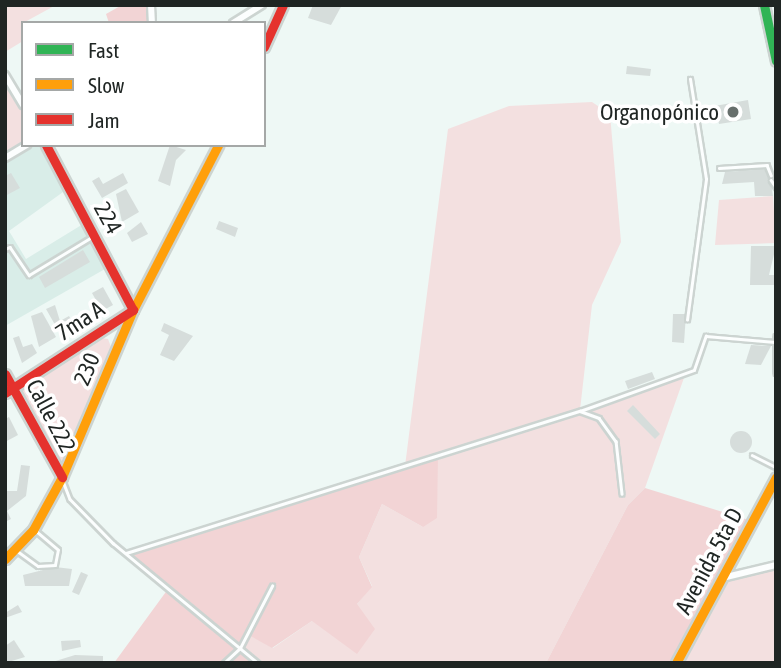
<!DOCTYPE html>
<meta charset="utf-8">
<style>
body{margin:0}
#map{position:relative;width:781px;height:668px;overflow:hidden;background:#eef8f5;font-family:"Asap Condensed",sans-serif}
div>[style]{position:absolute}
.built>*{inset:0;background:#d9ede8}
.green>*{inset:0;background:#f3e0e0}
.forest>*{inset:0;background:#f2d4d5}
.building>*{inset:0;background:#d6dddb}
.round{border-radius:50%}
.roads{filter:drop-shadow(2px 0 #ccd4d1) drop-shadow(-2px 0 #ccd4d1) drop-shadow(0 2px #ccd4d1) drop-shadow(0 -2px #ccd4d1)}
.lane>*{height:2.5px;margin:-1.25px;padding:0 1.25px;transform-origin:1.25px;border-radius:1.25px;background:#fcfefe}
.street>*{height:6px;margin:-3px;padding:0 3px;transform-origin:3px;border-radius:3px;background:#fcfefe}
.fast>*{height:9px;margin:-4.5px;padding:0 4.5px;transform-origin:4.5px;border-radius:4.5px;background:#30b455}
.slow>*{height:9px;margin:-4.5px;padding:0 4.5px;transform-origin:4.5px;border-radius:4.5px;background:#ff9f0a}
.jam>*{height:9px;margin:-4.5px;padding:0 4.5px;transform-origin:4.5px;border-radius:4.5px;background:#e5322d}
.dots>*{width:19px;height:19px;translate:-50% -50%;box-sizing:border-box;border:4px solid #fff;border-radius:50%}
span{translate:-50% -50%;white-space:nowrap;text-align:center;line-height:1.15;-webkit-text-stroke:7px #fff;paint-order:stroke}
.poi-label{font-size:23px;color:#1f2523}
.right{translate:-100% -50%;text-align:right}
.street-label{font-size:23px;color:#1f2523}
.frame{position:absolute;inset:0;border:7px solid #1f2523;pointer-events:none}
.legend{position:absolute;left:21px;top:21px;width:245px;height:126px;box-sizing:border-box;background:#fff;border:2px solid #a5a8a7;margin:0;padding:9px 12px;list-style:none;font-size:21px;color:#1f2523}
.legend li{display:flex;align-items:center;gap:14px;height:35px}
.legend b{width:35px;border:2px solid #a5a8a7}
</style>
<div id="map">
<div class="built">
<i style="clip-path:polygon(27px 145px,46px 145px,70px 187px,9px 231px,26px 259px,88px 221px,112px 265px,5px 326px,5px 158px)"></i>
</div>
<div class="green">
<i style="clip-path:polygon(5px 5px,56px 5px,23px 23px,23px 41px,5px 52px)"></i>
<i style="clip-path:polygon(5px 75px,23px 105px,23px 145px,5px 158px)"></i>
<i style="clip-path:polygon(592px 102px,610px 114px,621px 242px,592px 305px,580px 410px,685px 375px,645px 488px,628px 505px,546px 663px,258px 663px,240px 648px,248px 634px,273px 648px,312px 621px,357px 604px,372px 586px,359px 557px,382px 504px,423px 527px,405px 466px,448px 129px,509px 106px)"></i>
<i style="clip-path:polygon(773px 196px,776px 243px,715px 245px,719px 200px)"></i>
<i style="clip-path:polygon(90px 336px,108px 339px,114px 355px,62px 477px,14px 388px)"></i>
<i style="clip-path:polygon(776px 565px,776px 663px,676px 663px,722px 578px)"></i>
</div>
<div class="forest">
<i style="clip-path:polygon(122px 5px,151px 5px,152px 23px,109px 23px,106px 14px)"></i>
<i style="clip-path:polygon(438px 456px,437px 518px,423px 527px,382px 504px,359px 557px,372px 587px,357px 604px,375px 629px,357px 654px,312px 621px,272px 648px,247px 634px,240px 648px,258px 663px,114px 663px,168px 589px,126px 553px)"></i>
<i style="clip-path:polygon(645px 488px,752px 521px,676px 663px,546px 663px,628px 505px)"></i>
</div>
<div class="building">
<i style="clip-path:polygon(313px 5px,342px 5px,331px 25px,308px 18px)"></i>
<i style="clip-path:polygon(627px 66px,651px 69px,650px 76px,626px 74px)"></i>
<i style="clip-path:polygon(748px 100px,751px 119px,719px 124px,717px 114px,718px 121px,710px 122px,709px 107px)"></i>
<i style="clip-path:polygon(170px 145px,186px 150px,176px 160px,170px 186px,158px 181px)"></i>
<i style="clip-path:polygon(769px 169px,773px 196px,755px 196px,754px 182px,722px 184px,725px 172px)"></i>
<i style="clip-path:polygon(11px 173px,20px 188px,5px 196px,5px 176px)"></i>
<i style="clip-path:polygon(123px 173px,128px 183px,102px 198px,92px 181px,99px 177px,103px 184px)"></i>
<i style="clip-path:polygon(126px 189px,139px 212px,122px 222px,116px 194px)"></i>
<i style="clip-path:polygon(219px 221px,238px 228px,235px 237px,216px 229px)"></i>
<i style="clip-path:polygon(141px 222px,148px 234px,132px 242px,127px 233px)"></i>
<i style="clip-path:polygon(751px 246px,776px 246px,769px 275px,776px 275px,776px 285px,750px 285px)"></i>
<i style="clip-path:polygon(83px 250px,90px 262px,45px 288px,39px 277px)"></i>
<i style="clip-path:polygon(103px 287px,113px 305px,102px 311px,92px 293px)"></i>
<i style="clip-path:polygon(55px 305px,60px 321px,69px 316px,78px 332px,58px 330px,46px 309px)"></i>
<i style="clip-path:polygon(42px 312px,56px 337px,39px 347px,31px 316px)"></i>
<i style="clip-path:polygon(673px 314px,686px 314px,684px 343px,672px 342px)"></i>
<i style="clip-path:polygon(164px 323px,193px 336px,174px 361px,160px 355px,169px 335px,161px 331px)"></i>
<i style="clip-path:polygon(19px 336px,23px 347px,32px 344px,37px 353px,22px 363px,13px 338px)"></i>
<i style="clip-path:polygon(751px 345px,771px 346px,761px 365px,745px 364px)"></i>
<i style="clip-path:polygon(652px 372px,655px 379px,628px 389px,625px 381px)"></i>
<i style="clip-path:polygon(633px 405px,660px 434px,655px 439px,627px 411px)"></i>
<i style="clip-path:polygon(9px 417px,18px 435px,5px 442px,5px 419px)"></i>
<i class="round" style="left:730px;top:431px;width:22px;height:22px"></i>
<i style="clip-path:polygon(21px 465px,30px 466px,26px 496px,7px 511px,11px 519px,5px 522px,5px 491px,17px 491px)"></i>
<i style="clip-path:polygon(55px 567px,72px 569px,69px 586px,25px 586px,23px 575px)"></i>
<i style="clip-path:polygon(81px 572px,88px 575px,79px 595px,72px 592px)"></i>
<i style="clip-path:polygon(18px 605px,22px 612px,5px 618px,5px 613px)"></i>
<i style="clip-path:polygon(14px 640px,25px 657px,5px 663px,5px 646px)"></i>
<i style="clip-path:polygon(80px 640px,81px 647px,62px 651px,61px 641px)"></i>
<i style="clip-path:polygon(75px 655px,103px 656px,103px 663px,49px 663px)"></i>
</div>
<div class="roads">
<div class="lane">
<i style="left:719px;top:168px;width:48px;rotate:-3.6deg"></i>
<i style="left:767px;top:165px;width:11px;rotate:68deg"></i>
<i style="left:771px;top:180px;width:9px;rotate:54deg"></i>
<i style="left:5px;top:249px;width:5px;rotate:-22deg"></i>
<i style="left:10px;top:247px;width:34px;rotate:56deg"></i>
<i style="left:29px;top:275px;width:71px;rotate:-31.2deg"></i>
<i style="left:687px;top:320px;width:142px;rotate:-82.3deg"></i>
<i style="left:706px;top:179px;width:101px;rotate:-99.1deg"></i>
<i style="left:776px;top:336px;width:37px;rotate:90deg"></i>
<i style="left:580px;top:411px;width:121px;rotate:-19.8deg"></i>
<i style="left:694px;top:370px;width:36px;rotate:-71deg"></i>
<i style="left:706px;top:336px;width:69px;rotate:5deg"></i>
<i style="left:752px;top:455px;width:27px;rotate:27deg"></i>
<i style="left:63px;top:481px;width:19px;rotate:69deg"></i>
<i style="left:70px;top:499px;width:62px;rotate:45.7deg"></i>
<i style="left:113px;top:543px;width:188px;rotate:39.6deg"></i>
<i style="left:16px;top:550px;width:27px;rotate:36deg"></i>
<i style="left:38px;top:566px;width:17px;rotate:-3deg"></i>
<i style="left:55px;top:565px;width:15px;rotate:-79deg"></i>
<i style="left:58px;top:550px;width:30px;rotate:-140deg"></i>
<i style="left:126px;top:553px;width:476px;rotate:-17.4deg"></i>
<i style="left:580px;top:411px;width:20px;rotate:20deg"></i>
<i style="left:599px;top:418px;width:29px;rotate:54deg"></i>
<i style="left:616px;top:441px;width:53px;rotate:83.5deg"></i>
<i style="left:224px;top:663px;width:22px;rotate:-43deg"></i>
<i style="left:240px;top:648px;width:70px;rotate:-62.7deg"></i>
</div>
<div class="street">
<i style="left:151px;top:5px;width:18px;rotate:87deg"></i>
<i style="left:233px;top:23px;width:34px;rotate:-32deg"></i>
<i style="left:5px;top:75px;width:35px;rotate:59deg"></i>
<i style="left:5px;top:158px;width:26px;rotate:-31deg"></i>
<i style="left:722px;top:578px;width:56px;rotate:-13.5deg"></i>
</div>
<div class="fast">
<i style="left:764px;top:5px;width:57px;rotate:77.9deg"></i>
</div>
<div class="slow">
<i style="left:5px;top:559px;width:40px;rotate:-46deg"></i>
<i style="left:33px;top:530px;width:60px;rotate:-61.3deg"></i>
<i style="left:62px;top:477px;width:181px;rotate:-67deg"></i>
<i style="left:133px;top:310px;width:186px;rotate:-62.7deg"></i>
<i style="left:676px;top:663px;width:211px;rotate:-61.7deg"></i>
</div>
<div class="jam">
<i style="left:264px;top:47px;width:46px;rotate:-65.7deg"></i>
<i style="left:5px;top:374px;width:118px;rotate:61deg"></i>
<i style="left:5px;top:393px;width:153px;rotate:-33deg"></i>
<i style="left:133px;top:310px;width:187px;rotate:-117.8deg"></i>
</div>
</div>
<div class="dots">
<i style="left:733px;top:112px;background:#676f6c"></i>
</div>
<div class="poi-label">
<span class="right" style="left:719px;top:112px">Organopónico</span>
</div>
<div class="street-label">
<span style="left:108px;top:218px;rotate:61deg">224</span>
<span style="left:80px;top:321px;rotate:-33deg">7ma A</span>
<span style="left:87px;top:369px;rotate:-67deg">230</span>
<span style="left:51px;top:416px;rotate:62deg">Calle 222</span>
<span style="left:709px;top:561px;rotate:-62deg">Avenida 5ta D</span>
</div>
<div class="frame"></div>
<ul class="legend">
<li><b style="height:9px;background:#30b455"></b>Fast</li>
<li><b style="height:9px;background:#ff9f0a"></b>Slow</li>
<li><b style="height:9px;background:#e5322d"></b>Jam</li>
</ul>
</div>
